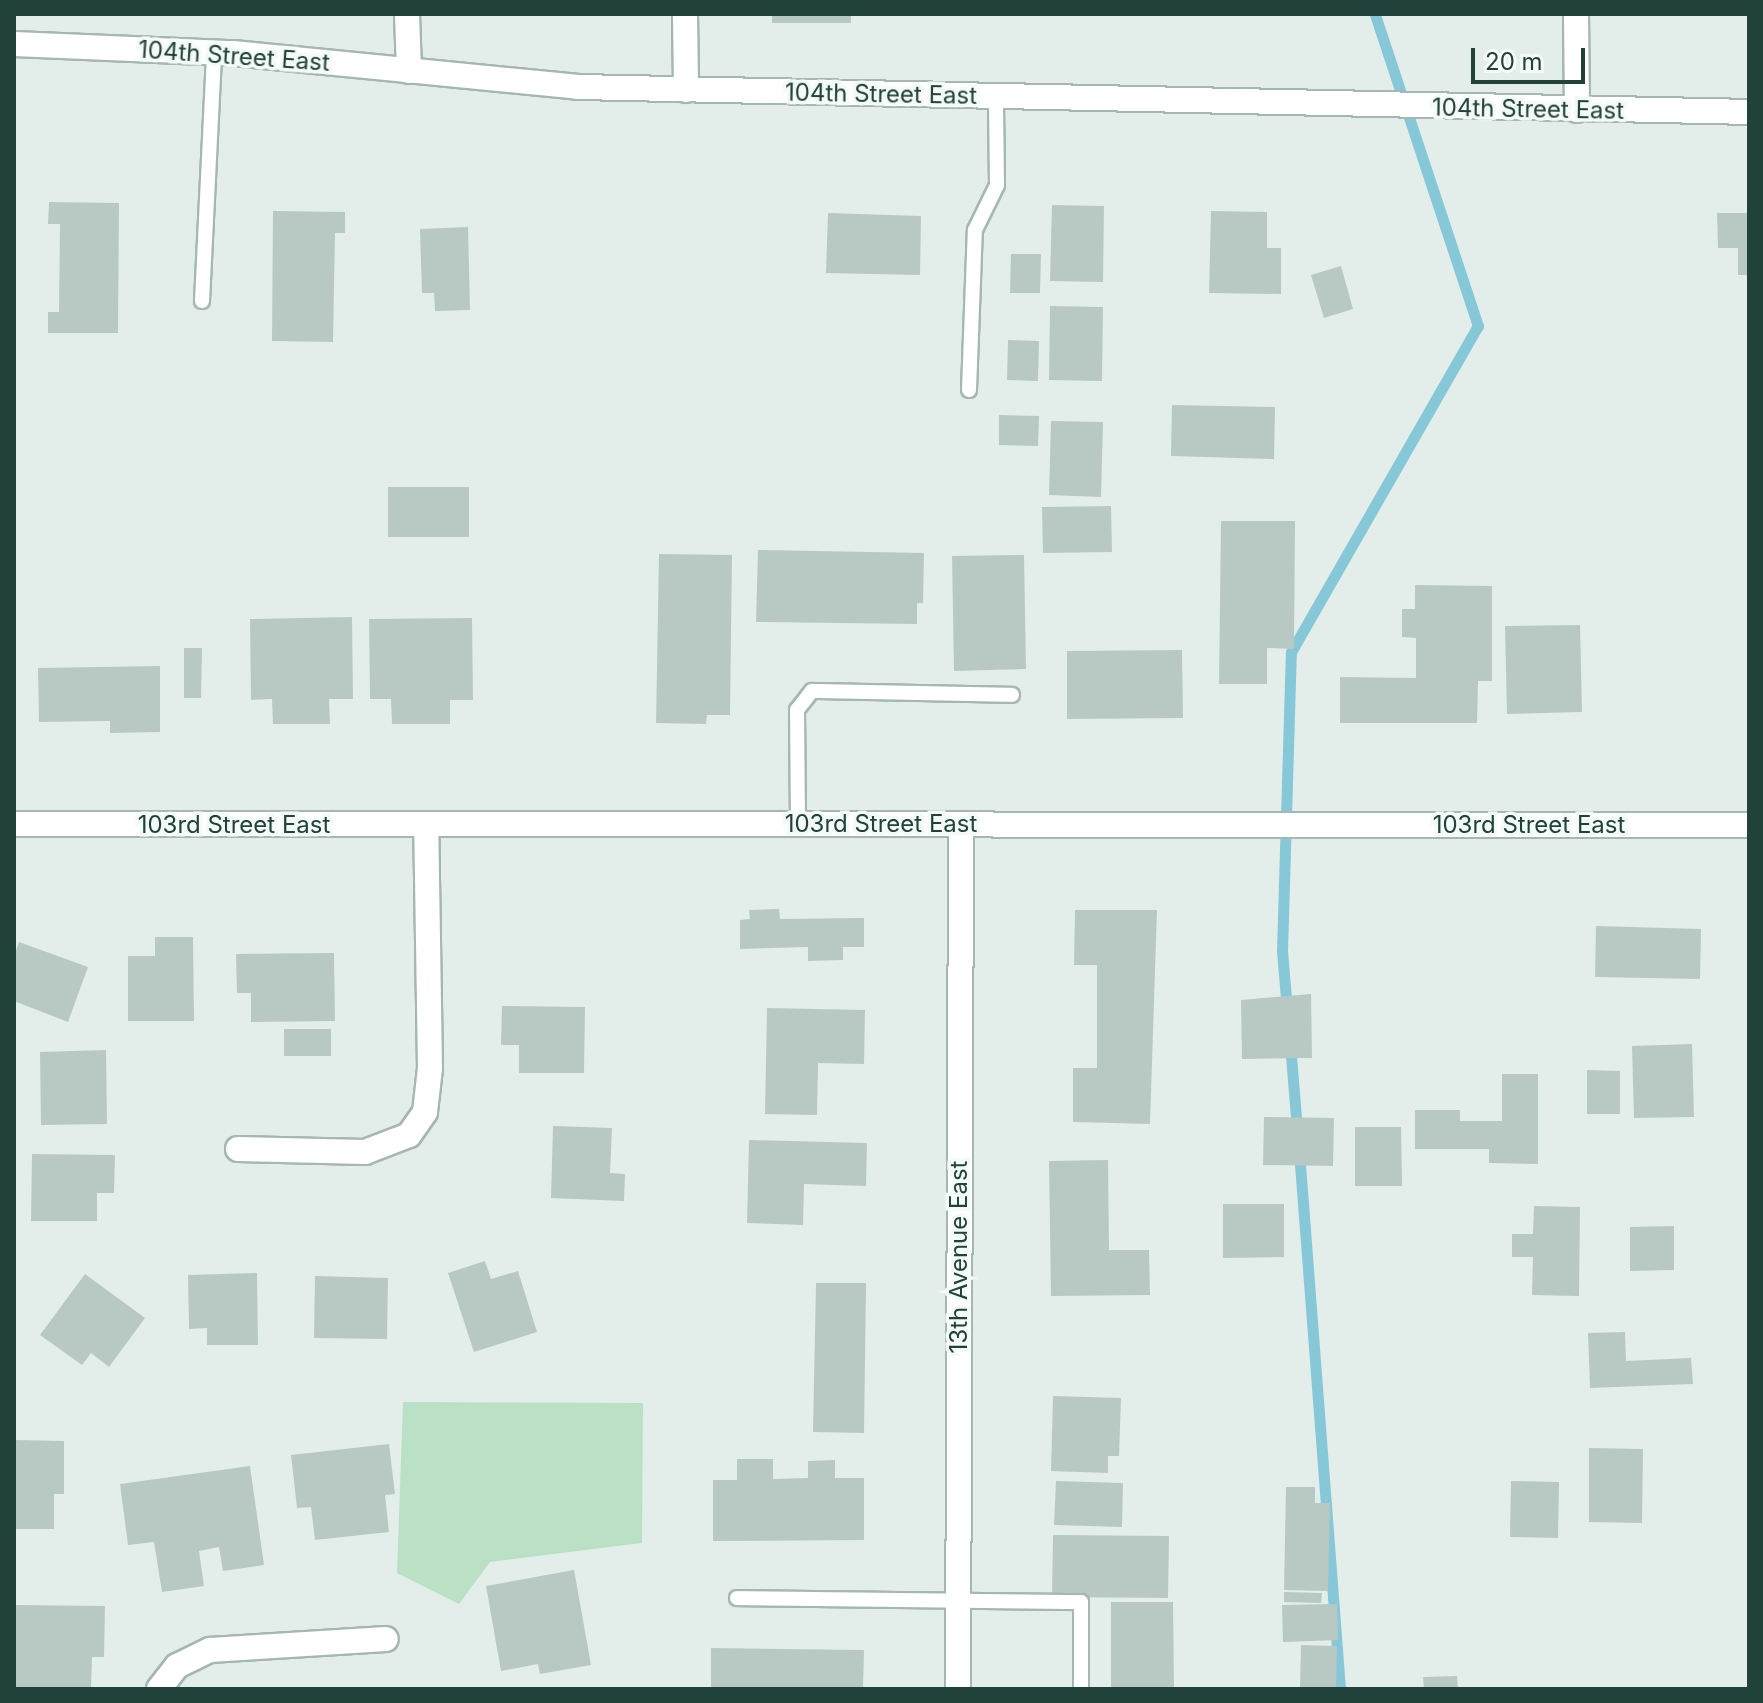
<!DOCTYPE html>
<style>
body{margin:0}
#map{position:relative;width:1763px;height:1703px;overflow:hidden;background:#e3eeea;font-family:Inter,sans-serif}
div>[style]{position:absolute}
.green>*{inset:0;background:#bae1c6}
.stream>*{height:11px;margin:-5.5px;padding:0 5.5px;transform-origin:5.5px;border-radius:5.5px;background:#86c8d8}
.building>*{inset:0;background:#b8c9c3}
.roads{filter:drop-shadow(2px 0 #a5b7b2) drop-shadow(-2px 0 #a5b7b2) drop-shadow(0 2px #a5b7b2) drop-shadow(0 -2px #a5b7b2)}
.lane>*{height:14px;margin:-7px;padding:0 7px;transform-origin:7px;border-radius:7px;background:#fff}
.street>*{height:24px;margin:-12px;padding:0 12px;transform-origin:12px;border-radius:12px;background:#fff}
.secondary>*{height:24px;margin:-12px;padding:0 12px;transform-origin:12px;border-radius:12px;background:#fff}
span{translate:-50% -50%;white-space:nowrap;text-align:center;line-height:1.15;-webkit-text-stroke:7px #f4faf7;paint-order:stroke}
.street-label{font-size:24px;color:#21423a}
.frame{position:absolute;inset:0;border:16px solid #21423a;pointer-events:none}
.scale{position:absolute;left:1471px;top:48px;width:114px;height:36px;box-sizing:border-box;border:4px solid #21423a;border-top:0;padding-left:10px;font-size:24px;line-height:28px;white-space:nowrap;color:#21423a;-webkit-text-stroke:6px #f4faf7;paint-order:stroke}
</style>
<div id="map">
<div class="green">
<i style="clip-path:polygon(403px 1402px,643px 1403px,642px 1543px,490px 1562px,459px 1604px,397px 1573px)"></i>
</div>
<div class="stream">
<i style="left:1287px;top:1010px;width:59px;rotate:-94.8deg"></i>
<i style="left:1282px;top:951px;width:299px;rotate:-88.3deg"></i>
<i style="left:1291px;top:652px;width:376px;rotate:-60.2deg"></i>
<i style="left:1478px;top:326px;width:329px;rotate:-108.3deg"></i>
<i style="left:1290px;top:1044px;width:86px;rotate:85.3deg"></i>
<i style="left:1299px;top:1151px;width:540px;rotate:85.64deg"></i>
</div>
<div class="building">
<i style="clip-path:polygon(772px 14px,851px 14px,851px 23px,772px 23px)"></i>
<i style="clip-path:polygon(49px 202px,119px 203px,118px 333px,48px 333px,48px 312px,59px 312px,60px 224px,48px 224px)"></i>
<i style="clip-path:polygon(1052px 205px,1104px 206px,1103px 282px,1050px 281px)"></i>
<i style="clip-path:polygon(273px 211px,345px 212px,345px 233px,335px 233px,333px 342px,272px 341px)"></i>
<i style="clip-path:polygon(1211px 211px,1267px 212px,1267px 248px,1281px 248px,1281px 294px,1209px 293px)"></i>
<i style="clip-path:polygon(828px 213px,921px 216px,920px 275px,826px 273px)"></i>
<i style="clip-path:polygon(1717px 213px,1749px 213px,1749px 275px,1738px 275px,1738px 248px,1718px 248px)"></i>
<i style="clip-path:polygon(468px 227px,470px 310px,435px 311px,434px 293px,422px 293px,420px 229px)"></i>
<i style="clip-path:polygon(1011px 254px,1041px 254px,1040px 293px,1010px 293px)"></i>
<i style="clip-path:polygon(1341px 266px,1353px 309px,1324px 318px,1311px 275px)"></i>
<i style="clip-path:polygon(1050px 306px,1103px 307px,1102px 381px,1049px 380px)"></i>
<i style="clip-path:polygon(1008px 340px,1039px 341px,1038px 381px,1007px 380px)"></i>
<i style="clip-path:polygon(1172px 405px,1275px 407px,1274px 459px,1171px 456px)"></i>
<i style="clip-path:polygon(999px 415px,1039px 416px,1038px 446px,999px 445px)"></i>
<i style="clip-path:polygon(1051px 421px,1103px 422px,1101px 497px,1049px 495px)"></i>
<i style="clip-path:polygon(388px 487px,469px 487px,469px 537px,388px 537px)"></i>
<i style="clip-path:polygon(1111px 506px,1112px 552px,1043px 553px,1042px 507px)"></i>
<i style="clip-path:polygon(1221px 521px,1295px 521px,1294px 649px,1267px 648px,1267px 684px,1219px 684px)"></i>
<i style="clip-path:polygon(758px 550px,924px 553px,923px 603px,917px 603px,917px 624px,756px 622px)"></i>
<i style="clip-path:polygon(659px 554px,732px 555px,730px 715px,707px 715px,706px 724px,656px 723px)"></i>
<i style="clip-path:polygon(1024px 555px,1026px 669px,954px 671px,952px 556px)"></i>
<i style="clip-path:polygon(1415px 585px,1492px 586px,1492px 681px,1478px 681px,1477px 723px,1340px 723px,1340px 677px,1416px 678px,1416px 638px,1402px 637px,1402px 609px,1415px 609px)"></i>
<i style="clip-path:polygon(352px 617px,353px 699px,329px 699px,330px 724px,273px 724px,272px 699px,251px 700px,250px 619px)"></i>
<i style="clip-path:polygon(472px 618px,473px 700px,450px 700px,450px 724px,392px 724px,391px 699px,370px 699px,369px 619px)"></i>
<i style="clip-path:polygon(1580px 625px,1582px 712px,1507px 714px,1505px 626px)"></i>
<i style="clip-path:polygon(184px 648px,202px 648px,201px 698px,184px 698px)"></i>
<i style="clip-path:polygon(1182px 650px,1183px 718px,1067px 719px,1067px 651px)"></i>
<i style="clip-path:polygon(160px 666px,160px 732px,110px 733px,110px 721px,39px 722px,38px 668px)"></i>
<i style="clip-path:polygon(779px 909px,780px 919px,864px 918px,864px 947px,843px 947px,843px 960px,808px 961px,808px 947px,740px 949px,740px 920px,750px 919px,749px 910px)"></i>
<i style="clip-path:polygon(1075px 910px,1157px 910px,1150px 1124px,1073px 1122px,1073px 1068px,1097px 1068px,1097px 965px,1074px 965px)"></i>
<i style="clip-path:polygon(1596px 926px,1701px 929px,1700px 979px,1595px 977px)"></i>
<i style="clip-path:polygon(155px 937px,193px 937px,194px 1021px,128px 1021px,128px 956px,155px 956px)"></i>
<i style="clip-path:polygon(19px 942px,88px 967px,68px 1022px,14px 1001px,14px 956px)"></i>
<i style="clip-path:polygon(334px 953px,335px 1021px,251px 1022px,251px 993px,237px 993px,236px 954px)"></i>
<i style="clip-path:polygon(1311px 994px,1312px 1058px,1242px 1059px,1241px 1000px)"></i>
<i style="clip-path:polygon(502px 1006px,585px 1007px,584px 1073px,519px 1073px,519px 1045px,501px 1045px)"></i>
<i style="clip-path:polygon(767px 1008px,865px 1010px,864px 1064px,818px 1063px,817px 1115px,765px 1114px)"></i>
<i style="clip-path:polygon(284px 1029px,331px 1029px,331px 1056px,284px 1056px)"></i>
<i style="clip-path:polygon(1692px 1044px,1694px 1117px,1634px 1118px,1632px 1046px)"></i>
<i style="clip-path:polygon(106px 1050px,107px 1124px,41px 1125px,40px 1052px)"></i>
<i style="clip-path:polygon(1587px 1070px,1620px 1071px,1620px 1114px,1587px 1114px)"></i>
<i style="clip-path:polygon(1502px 1074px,1538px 1074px,1538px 1164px,1489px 1163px,1489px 1149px,1415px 1149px,1415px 1110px,1460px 1110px,1460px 1121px,1502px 1121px)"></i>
<i style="clip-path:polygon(1264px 1117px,1334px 1118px,1333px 1166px,1263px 1165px)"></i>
<i style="clip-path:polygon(553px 1126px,612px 1128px,610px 1173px,625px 1174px,624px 1201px,551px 1198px)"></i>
<i style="clip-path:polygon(1355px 1127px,1401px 1127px,1402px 1186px,1355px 1186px)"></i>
<i style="clip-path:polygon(749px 1140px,867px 1143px,866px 1186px,804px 1184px,803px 1225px,747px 1223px)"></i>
<i style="clip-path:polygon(32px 1154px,115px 1155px,114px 1193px,97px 1193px,97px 1221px,31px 1221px)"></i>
<i style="clip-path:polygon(1108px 1160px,1109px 1250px,1149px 1250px,1150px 1295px,1051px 1296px,1049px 1161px)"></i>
<i style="clip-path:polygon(1223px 1204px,1284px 1204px,1284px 1257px,1223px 1258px)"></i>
<i style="clip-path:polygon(1534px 1206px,1580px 1207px,1579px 1296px,1532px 1295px,1533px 1257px,1512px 1257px,1512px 1234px,1533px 1234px)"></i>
<i style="clip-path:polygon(1674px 1226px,1674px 1270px,1630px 1271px,1630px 1227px)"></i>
<i style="clip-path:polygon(485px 1261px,491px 1279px,518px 1271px,537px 1332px,474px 1352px,448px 1273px)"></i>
<i style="clip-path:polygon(257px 1273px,258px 1345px,207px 1345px,207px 1328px,189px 1329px,188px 1275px)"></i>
<i style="clip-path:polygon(85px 1274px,145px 1318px,109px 1367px,91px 1353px,82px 1365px,40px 1335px)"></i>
<i style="clip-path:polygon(315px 1276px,388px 1278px,387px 1339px,314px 1338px)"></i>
<i style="clip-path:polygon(816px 1283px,866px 1283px,864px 1433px,813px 1432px)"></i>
<i style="clip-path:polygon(1625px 1332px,1626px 1361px,1691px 1358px,1693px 1384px,1590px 1388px,1588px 1333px)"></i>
<i style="clip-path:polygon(1053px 1396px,1121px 1398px,1119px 1456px,1108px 1456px,1108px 1473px,1051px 1471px)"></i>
<i style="clip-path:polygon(14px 1440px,64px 1441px,64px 1494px,54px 1494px,54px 1529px,14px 1529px)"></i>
<i style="clip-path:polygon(389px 1444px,395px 1494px,385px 1495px,389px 1532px,315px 1540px,311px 1507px,297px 1508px,291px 1455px)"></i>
<i style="clip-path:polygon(1589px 1448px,1643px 1449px,1642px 1523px,1589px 1522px)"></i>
<i style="clip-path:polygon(737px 1459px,773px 1459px,773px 1479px,808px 1478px,808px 1461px,835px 1460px,835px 1478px,864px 1478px,864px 1540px,713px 1541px,713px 1480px,737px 1480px)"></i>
<i style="clip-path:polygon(250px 1466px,264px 1565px,223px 1571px,219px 1547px,199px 1551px,204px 1586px,162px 1592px,154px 1542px,128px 1545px,120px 1484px)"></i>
<i style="clip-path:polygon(1056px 1481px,1123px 1483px,1122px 1527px,1054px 1525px)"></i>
<i style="clip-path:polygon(1511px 1481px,1559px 1482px,1558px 1538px,1510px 1537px)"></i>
<i style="clip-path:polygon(1286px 1487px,1315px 1487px,1315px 1503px,1330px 1503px,1328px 1591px,1284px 1590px)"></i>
<i style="clip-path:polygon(1053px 1535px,1169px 1536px,1168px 1598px,1052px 1597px)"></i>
<i style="clip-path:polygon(574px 1570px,591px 1665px,540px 1674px,538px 1664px,501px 1671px,486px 1586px)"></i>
<i style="clip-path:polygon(1284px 1592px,1322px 1593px,1321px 1603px,1284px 1602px)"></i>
<i style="clip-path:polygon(1111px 1602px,1173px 1602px,1174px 1689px,1111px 1689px)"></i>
<i style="clip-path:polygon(1337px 1604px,1338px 1640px,1283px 1642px,1282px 1605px)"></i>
<i style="clip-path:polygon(14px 1605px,105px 1606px,104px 1657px,92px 1657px,91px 1689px,14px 1689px)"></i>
<i style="clip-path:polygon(1301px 1645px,1337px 1646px,1336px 1689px,1300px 1689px)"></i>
<i style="clip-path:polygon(711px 1648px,864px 1650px,863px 1689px,711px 1689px)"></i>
<i style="clip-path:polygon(1457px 1676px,1458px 1689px,1424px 1689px,1423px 1677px)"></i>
</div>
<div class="roads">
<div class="lane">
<i style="left:202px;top:301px;width:249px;rotate:-87.2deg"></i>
<i style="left:969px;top:390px;width:160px;rotate:-87.9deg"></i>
<i style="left:975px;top:230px;width:50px;rotate:-63.9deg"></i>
<i style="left:997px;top:185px;width:88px;rotate:-90.7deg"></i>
<i style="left:798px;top:823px;width:113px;rotate:-90.5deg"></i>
<i style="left:797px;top:710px;width:24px;rotate:-52deg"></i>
<i style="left:812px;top:691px;width:200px;rotate:1.1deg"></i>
<i style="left:737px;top:1598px;width:344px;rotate:0.7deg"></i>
<i style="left:1081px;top:1602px;width:87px;rotate:90deg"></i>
</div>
<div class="street">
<i style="left:407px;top:14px;width:57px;rotate:88deg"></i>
<i style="left:685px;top:14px;width:76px;rotate:89.2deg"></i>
<i style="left:1576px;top:14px;width:96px;rotate:89.4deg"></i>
<i style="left:14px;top:824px;width:1735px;rotate:0.03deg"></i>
<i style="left:238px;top:1149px;width:127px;rotate:1.4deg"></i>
<i style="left:365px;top:1152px;width:47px;rotate:-21.1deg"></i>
<i style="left:409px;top:1135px;width:28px;rotate:-55deg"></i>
<i style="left:425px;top:1112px;width:44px;rotate:-83.5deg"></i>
<i style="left:430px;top:1068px;width:243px;rotate:-90.9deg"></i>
<i style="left:159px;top:1689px;width:29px;rotate:-52deg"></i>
<i style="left:177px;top:1666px;width:37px;rotate:-26deg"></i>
<i style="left:210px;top:1650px;width:176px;rotate:-3.6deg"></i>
<i style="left:958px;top:1689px;width:864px;rotate:-89.8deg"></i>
</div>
<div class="secondary">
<i style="left:14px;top:44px;width:219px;rotate:2.4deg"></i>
<i style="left:233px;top:53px;width:347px;rotate:5.6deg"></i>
<i style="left:578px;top:87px;width:1171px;rotate:1.22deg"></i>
</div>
</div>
<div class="street-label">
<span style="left:234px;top:56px;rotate:4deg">104th Street East</span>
<span style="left:881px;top:94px;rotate:1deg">104th Street East</span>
<span style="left:1528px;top:109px;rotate:1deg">104th Street East</span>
<span style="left:881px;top:824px">103rd Street East</span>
<span style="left:234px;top:825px">103rd Street East</span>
<span style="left:1529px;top:825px">103rd Street East</span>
<span style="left:959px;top:1257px;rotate:-90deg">13th Avenue East</span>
</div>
<div class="frame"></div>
<div class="scale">20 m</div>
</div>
